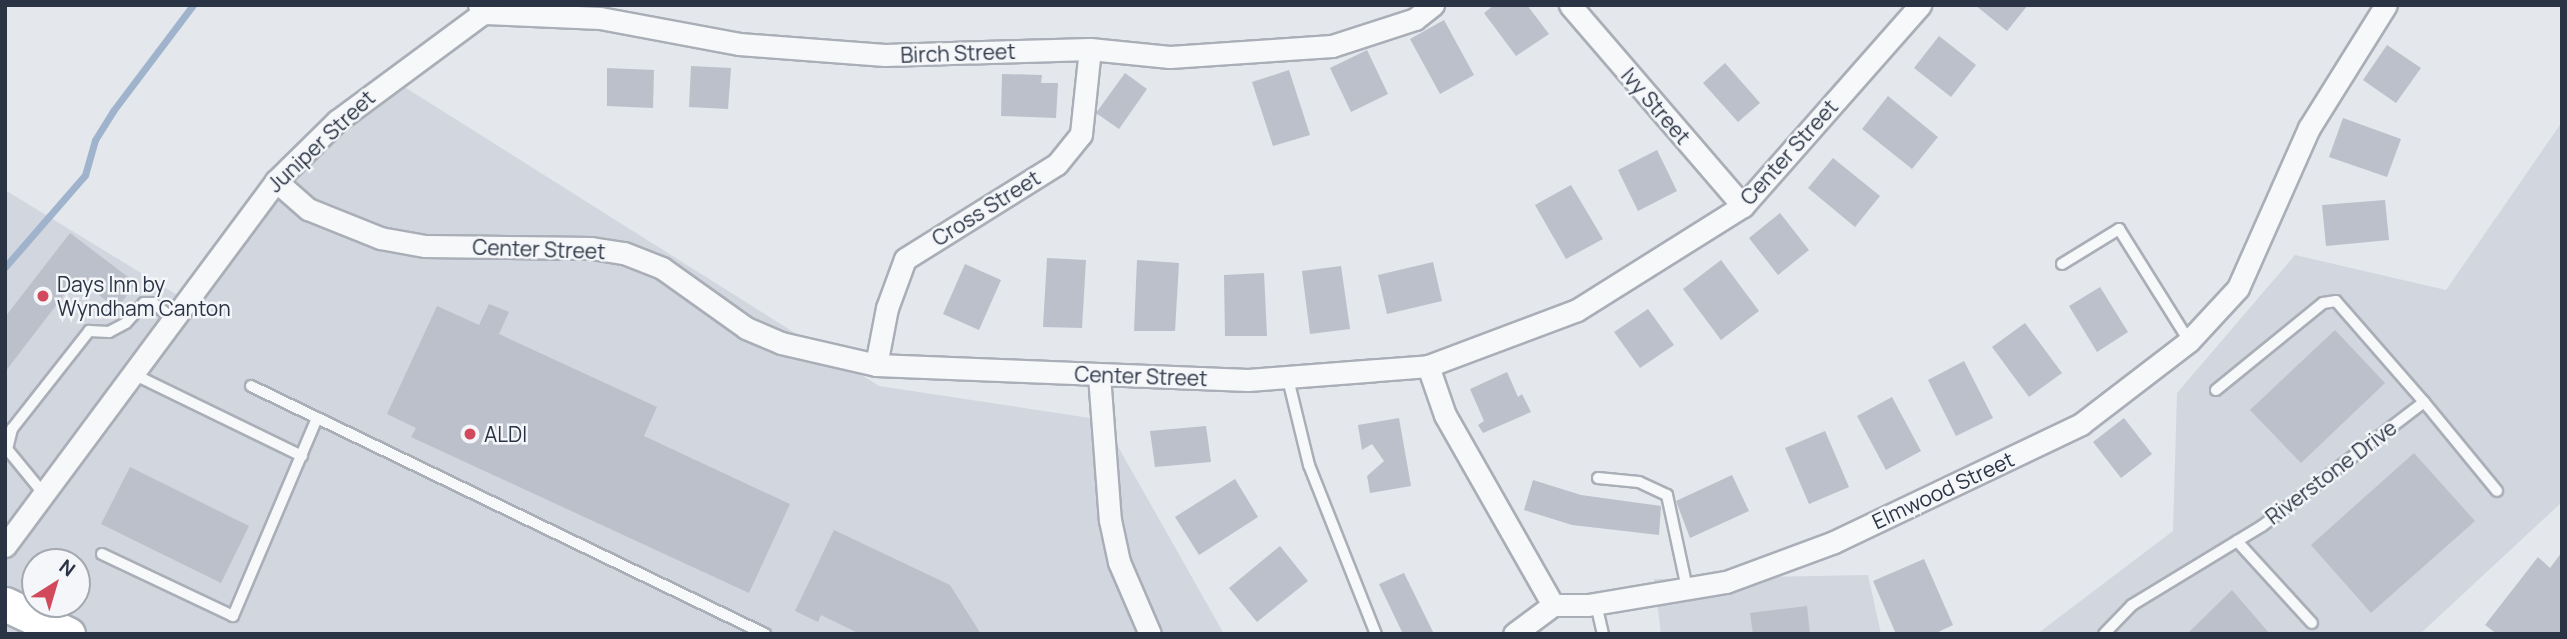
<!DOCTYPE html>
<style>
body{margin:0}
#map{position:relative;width:2567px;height:639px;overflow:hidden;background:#e4e7ec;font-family:Manrope,sans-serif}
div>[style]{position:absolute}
.built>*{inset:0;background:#d2d6de}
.stream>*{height:7px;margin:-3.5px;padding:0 3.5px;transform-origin:3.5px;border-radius:3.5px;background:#9fb4cc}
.building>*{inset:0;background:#bbc0ca}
.roads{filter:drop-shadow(2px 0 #a9aeb7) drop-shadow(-2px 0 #a9aeb7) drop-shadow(0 2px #a9aeb7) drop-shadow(0 -2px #a9aeb7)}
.service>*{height:10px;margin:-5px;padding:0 5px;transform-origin:5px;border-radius:5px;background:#f7f8fa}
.minor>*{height:21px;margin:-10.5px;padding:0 10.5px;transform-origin:10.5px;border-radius:10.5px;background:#f7f8fa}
.primary>*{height:33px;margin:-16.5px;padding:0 16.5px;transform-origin:16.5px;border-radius:16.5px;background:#fff}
.dots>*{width:19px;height:19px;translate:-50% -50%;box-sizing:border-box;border:4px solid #f4f6f9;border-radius:50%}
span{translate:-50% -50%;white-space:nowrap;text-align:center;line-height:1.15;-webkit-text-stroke:5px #f4f6f9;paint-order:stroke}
.street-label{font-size:21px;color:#2b3445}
.poi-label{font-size:21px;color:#2b3445}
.left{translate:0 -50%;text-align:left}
.frame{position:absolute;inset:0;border:7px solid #2b3445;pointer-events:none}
.north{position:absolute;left:21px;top:548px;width:70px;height:70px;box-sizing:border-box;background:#f4f6f9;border:2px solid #a4a8b1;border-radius:50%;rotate:37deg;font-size:19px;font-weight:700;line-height:28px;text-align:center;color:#2b3445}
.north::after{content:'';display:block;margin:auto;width:24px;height:32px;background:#d1495b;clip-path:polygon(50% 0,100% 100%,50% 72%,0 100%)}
</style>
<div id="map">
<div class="built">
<i style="clip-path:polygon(evenodd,398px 83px,879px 386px,1103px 420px,1224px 634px,5px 634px,5px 190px,192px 304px,260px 212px,398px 83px,35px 562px,77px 562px,77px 604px,35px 604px,35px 562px)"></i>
<i style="clip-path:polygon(2562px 122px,2562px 502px,2420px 634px,2037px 634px,2173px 531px,2177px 393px,2295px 255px,2446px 290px)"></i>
<i style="clip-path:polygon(1868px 575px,1881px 634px,1661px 634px,1654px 579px)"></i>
</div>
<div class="stream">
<i style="left:5px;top:267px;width:122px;rotate:-49deg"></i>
<i style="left:85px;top:175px;width:36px;rotate:-74deg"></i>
<i style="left:95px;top:140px;width:34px;rotate:-58deg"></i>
<i style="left:113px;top:111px;width:133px;rotate:-53deg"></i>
</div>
<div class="building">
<i style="clip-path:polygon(1494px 5px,1527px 5px,1549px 34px,1516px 56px,1484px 13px)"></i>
<i style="clip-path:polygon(1975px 5px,2028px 5px,2007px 31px)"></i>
<i style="clip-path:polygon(1444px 20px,1474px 75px,1440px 94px,1410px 39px)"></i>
<i style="clip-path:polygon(1939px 36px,1976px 65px,1951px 97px,1914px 68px)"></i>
<i style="clip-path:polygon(2387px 45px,2421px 68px,2396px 103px,2363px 80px)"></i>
<i style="clip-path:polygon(1367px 50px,1388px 94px,1351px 112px,1330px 68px)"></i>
<i style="clip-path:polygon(1725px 63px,1760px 103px,1738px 122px,1703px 83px)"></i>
<i style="clip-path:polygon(691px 66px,731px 68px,728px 109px,689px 107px)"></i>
<i style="clip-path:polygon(607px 68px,654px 70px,653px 108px,607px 106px)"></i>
<i style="clip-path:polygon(1289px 70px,1310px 135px,1273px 146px,1252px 82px)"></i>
<i style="clip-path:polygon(1125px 73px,1147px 89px,1119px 129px,1096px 113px)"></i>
<i style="clip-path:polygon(1002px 74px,1042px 75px,1041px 83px,1058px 83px,1056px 118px,1001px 116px)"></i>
<i style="clip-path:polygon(1888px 96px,1938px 137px,1912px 169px,1862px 129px)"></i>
<i style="clip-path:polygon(2343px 118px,2401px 139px,2387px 177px,2329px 157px)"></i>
<i style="clip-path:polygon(1657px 150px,1677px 191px,1638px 211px,1618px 170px)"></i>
<i style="clip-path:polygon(1833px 158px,1880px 196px,1855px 227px,1808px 188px)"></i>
<i style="clip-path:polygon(1571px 185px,1603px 239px,1566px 259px,1535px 205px)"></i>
<i style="clip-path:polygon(2385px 200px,2389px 240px,2326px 246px,2322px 205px)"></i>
<i style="clip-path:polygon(1780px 213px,1809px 250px,1778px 275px,1749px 238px)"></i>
<i style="clip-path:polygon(70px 233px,136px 283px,117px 309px,77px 278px,5px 372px,5px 317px)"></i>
<i style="clip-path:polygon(1047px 258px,1086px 260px,1082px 328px,1043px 327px)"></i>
<i style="clip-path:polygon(1137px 260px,1179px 263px,1175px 331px,1134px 331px)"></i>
<i style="clip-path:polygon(1721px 260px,1759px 311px,1721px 340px,1683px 289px)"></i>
<i style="clip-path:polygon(1433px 262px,1442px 301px,1387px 314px,1378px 275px)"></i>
<i style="clip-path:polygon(965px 264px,1001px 280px,979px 330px,943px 314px)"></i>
<i style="clip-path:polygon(1341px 266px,1350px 329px,1310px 334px,1302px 271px)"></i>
<i style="clip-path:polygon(1264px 273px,1267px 336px,1225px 336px,1224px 275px)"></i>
<i style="clip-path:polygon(2100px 287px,2128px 332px,2097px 352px,2069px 306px)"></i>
<i style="clip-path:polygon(489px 304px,509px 312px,499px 334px,657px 407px,644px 436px,790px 504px,749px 593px,411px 437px,416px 428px,387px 414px,437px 306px,479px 325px)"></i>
<i style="clip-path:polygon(1648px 309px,1674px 345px,1640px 368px,1614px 332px)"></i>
<i style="clip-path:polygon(2025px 323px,2062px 373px,2029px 397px,1992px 347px)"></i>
<i style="clip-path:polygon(2335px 330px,2385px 383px,2301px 463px,2250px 410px)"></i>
<i style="clip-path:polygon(1964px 361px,1993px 418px,1956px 436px,1928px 380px)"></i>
<i style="clip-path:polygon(1507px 372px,1518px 397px,1522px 394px,1531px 412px,1483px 433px,1478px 425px,1484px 421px,1470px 389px)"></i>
<i style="clip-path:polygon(1892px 397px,1921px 451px,1886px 470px,1857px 416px)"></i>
<i style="clip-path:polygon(1399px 418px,1411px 486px,1370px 493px,1367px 476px,1384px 461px,1372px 444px,1362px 450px,1358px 425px)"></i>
<i style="clip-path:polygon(2124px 418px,2152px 454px,2121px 478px,2093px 442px)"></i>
<i style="clip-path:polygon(1206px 426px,1211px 462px,1155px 467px,1150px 431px)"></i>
<i style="clip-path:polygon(1825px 431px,1849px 487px,1809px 504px,1785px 448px)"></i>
<i style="clip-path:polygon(2414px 453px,2475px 521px,2371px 613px,2311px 545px)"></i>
<i style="clip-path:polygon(130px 467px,249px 526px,221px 583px,101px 524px)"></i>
<i style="clip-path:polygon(1732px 475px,1749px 511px,1690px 538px,1676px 501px)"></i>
<i style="clip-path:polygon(1235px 479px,1258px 517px,1199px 555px,1175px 517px)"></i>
<i style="clip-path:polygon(1533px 480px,1581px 495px,1661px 506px,1659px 535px,1572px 525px,1524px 510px)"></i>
<i style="clip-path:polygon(834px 530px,950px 585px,981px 634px,860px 634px,821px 615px,818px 622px,795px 611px)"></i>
<i style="clip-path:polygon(1280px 546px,1308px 581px,1257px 622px,1229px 588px)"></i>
<i style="clip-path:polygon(2562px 552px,2562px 634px,2497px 634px,2485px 625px,2538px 557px,2550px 568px)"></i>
<i style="clip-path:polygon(1924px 559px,1953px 625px,1934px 634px,1896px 634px,1873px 581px)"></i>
<i style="clip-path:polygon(1404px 573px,1434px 634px,1403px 634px,1379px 584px)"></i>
<i style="clip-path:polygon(2232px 590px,2270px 634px,2187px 634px)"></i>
<i style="clip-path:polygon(1807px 606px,1810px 634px,1753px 634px,1750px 613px)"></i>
</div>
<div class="roads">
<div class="service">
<i style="left:2062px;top:264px;width:67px;rotate:-31.6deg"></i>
<i style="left:2119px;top:229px;width:132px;rotate:58deg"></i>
<i style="left:131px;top:373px;width:190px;rotate:25.9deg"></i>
<i style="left:1288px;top:379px;width:89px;rotate:76.3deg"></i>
<i style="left:1309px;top:465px;width:182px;rotate:68.4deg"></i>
<i style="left:251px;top:386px;width:571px;rotate:25.76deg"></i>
<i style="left:2424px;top:402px;width:115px;rotate:50.6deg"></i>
<i style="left:1598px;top:478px;width:41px;rotate:5.6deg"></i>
<i style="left:1639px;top:482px;width:31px;rotate:25deg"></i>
<i style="left:1667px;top:495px;width:95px;rotate:77.9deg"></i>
<i style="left:43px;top:493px;width:57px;rotate:-129.3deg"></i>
<i style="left:7px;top:449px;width:21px;rotate:-76deg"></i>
<i style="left:12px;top:429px;width:125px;rotate:-51.8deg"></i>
<i style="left:89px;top:331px;width:20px;rotate:3deg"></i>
<i style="left:109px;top:332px;width:19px;rotate:-28deg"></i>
<i style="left:126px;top:323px;width:27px;rotate:-48deg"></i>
<i style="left:144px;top:303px;width:9px"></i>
<i style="left:153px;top:303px;width:24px;rotate:38deg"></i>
<i style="left:2237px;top:541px;width:111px;rotate:47.6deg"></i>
<i style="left:102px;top:554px;width:145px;rotate:25.3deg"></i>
<i style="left:233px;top:616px;width:215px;rotate:-67deg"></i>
<i style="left:1596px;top:604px;width:31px;rotate:77deg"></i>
<i style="left:2104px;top:634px;width:40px;rotate:-46deg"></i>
<i style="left:2132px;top:605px;width:152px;rotate:-31.3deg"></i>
<i style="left:2262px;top:526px;width:204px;rotate:-37.4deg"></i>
<i style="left:2424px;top:402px;width:134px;rotate:-131.1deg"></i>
<i style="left:2336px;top:301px;width:13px;rotate:171deg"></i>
<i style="left:2323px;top:303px;width:138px;rotate:140.9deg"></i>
</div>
<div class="minor">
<i style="left:479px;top:5px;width:11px;rotate:49deg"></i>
<i style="left:486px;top:13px;width:114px;rotate:2.5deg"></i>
<i style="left:600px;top:18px;width:141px;rotate:10.6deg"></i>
<i style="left:739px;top:44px;width:146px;rotate:4.3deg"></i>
<i style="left:885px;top:55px;width:205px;rotate:-1.7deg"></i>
<i style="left:1090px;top:49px;width:80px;rotate:5.7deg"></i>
<i style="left:1170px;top:57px;width:162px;rotate:-3.9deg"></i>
<i style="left:1332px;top:46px;width:87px;rotate:-18deg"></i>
<i style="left:1415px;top:19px;width:23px;rotate:-38deg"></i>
<i style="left:1570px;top:5px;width:265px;rotate:49.3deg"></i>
<i style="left:276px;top:181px;width:43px;rotate:41.2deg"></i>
<i style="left:308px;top:209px;width:78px;rotate:21.9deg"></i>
<i style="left:380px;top:238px;width:46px;rotate:10.1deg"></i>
<i style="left:425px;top:246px;width:166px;rotate:0.7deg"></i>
<i style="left:591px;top:248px;width:33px;rotate:9deg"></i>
<i style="left:624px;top:253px;width:41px;rotate:21.5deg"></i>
<i style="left:662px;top:268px;width:103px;rotate:35.5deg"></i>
<i style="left:746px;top:328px;width:38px;rotate:23deg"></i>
<i style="left:781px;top:343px;width:98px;rotate:13deg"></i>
<i style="left:876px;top:365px;width:372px;rotate:2.3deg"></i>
<i style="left:1248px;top:380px;width:181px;rotate:-4.4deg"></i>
<i style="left:1428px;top:366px;width:159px;rotate:-20.6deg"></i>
<i style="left:1577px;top:310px;width:196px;rotate:-32.1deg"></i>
<i style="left:1743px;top:206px;width:268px;rotate:-48.6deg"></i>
<i style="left:876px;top:365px;width:58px;rotate:-79.1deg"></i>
<i style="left:887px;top:308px;width:52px;rotate:-69.8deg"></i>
<i style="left:905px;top:259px;width:179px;rotate:-32deg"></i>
<i style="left:1057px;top:164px;width:38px;rotate:-51deg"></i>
<i style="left:1081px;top:134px;width:85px;rotate:-84deg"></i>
<i style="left:1428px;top:366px;width:52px;rotate:70.9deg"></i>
<i style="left:1445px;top:415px;width:219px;rotate:60.4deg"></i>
<i style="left:1553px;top:605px;width:35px"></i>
<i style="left:1588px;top:605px;width:140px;rotate:-9.5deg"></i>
<i style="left:1726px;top:582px;width:115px;rotate:-20.3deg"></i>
<i style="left:1834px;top:542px;width:274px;rotate:-25.5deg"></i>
<i style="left:2081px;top:424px;width:136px;rotate:-37.5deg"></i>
<i style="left:2189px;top:341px;width:72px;rotate:-47.2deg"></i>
<i style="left:2238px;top:288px;width:175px;rotate:-66.1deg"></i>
<i style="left:2309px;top:128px;width:145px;rotate:-58deg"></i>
<i style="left:1099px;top:375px;width:145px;rotate:85.7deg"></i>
<i style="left:1110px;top:520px;width:43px;rotate:77.9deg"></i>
<i style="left:1119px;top:562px;width:78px;rotate:66.7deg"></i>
<i style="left:5px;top:546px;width:455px;rotate:-53.4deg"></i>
<i style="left:276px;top:181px;width:86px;rotate:-44.5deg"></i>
<i style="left:337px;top:121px;width:195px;rotate:-36.5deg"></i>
<i style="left:1514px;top:634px;width:49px;rotate:-36.6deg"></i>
</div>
<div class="primary">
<i style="left:5px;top:604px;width:70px;rotate:25.5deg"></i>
</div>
</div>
<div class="dots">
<i style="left:43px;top:296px;background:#d1495b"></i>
<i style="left:470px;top:434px;background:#d1495b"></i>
</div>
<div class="street-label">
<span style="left:958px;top:53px;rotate:-2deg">Birch Street</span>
<span style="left:1656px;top:106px;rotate:49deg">Ivy Street</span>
<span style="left:321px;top:141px;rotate:-43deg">Juniper Street</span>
<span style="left:1789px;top:152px;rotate:-48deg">Center Street</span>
<span style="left:986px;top:208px;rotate:-32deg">Cross Street</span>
<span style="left:539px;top:249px;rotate:2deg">Center Street</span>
<span style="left:1141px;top:376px;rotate:2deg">Center Street</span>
<span style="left:2331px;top:472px;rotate:-37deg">Riverstone Drive</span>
<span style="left:1943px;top:490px;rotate:-25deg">Elmwood Street</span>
</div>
<div class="poi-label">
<span class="left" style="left:57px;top:296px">Days Inn by<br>Wyndham Canton</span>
<span class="left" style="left:484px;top:434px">ALDI</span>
</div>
<div class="frame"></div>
<div class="north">N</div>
</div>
